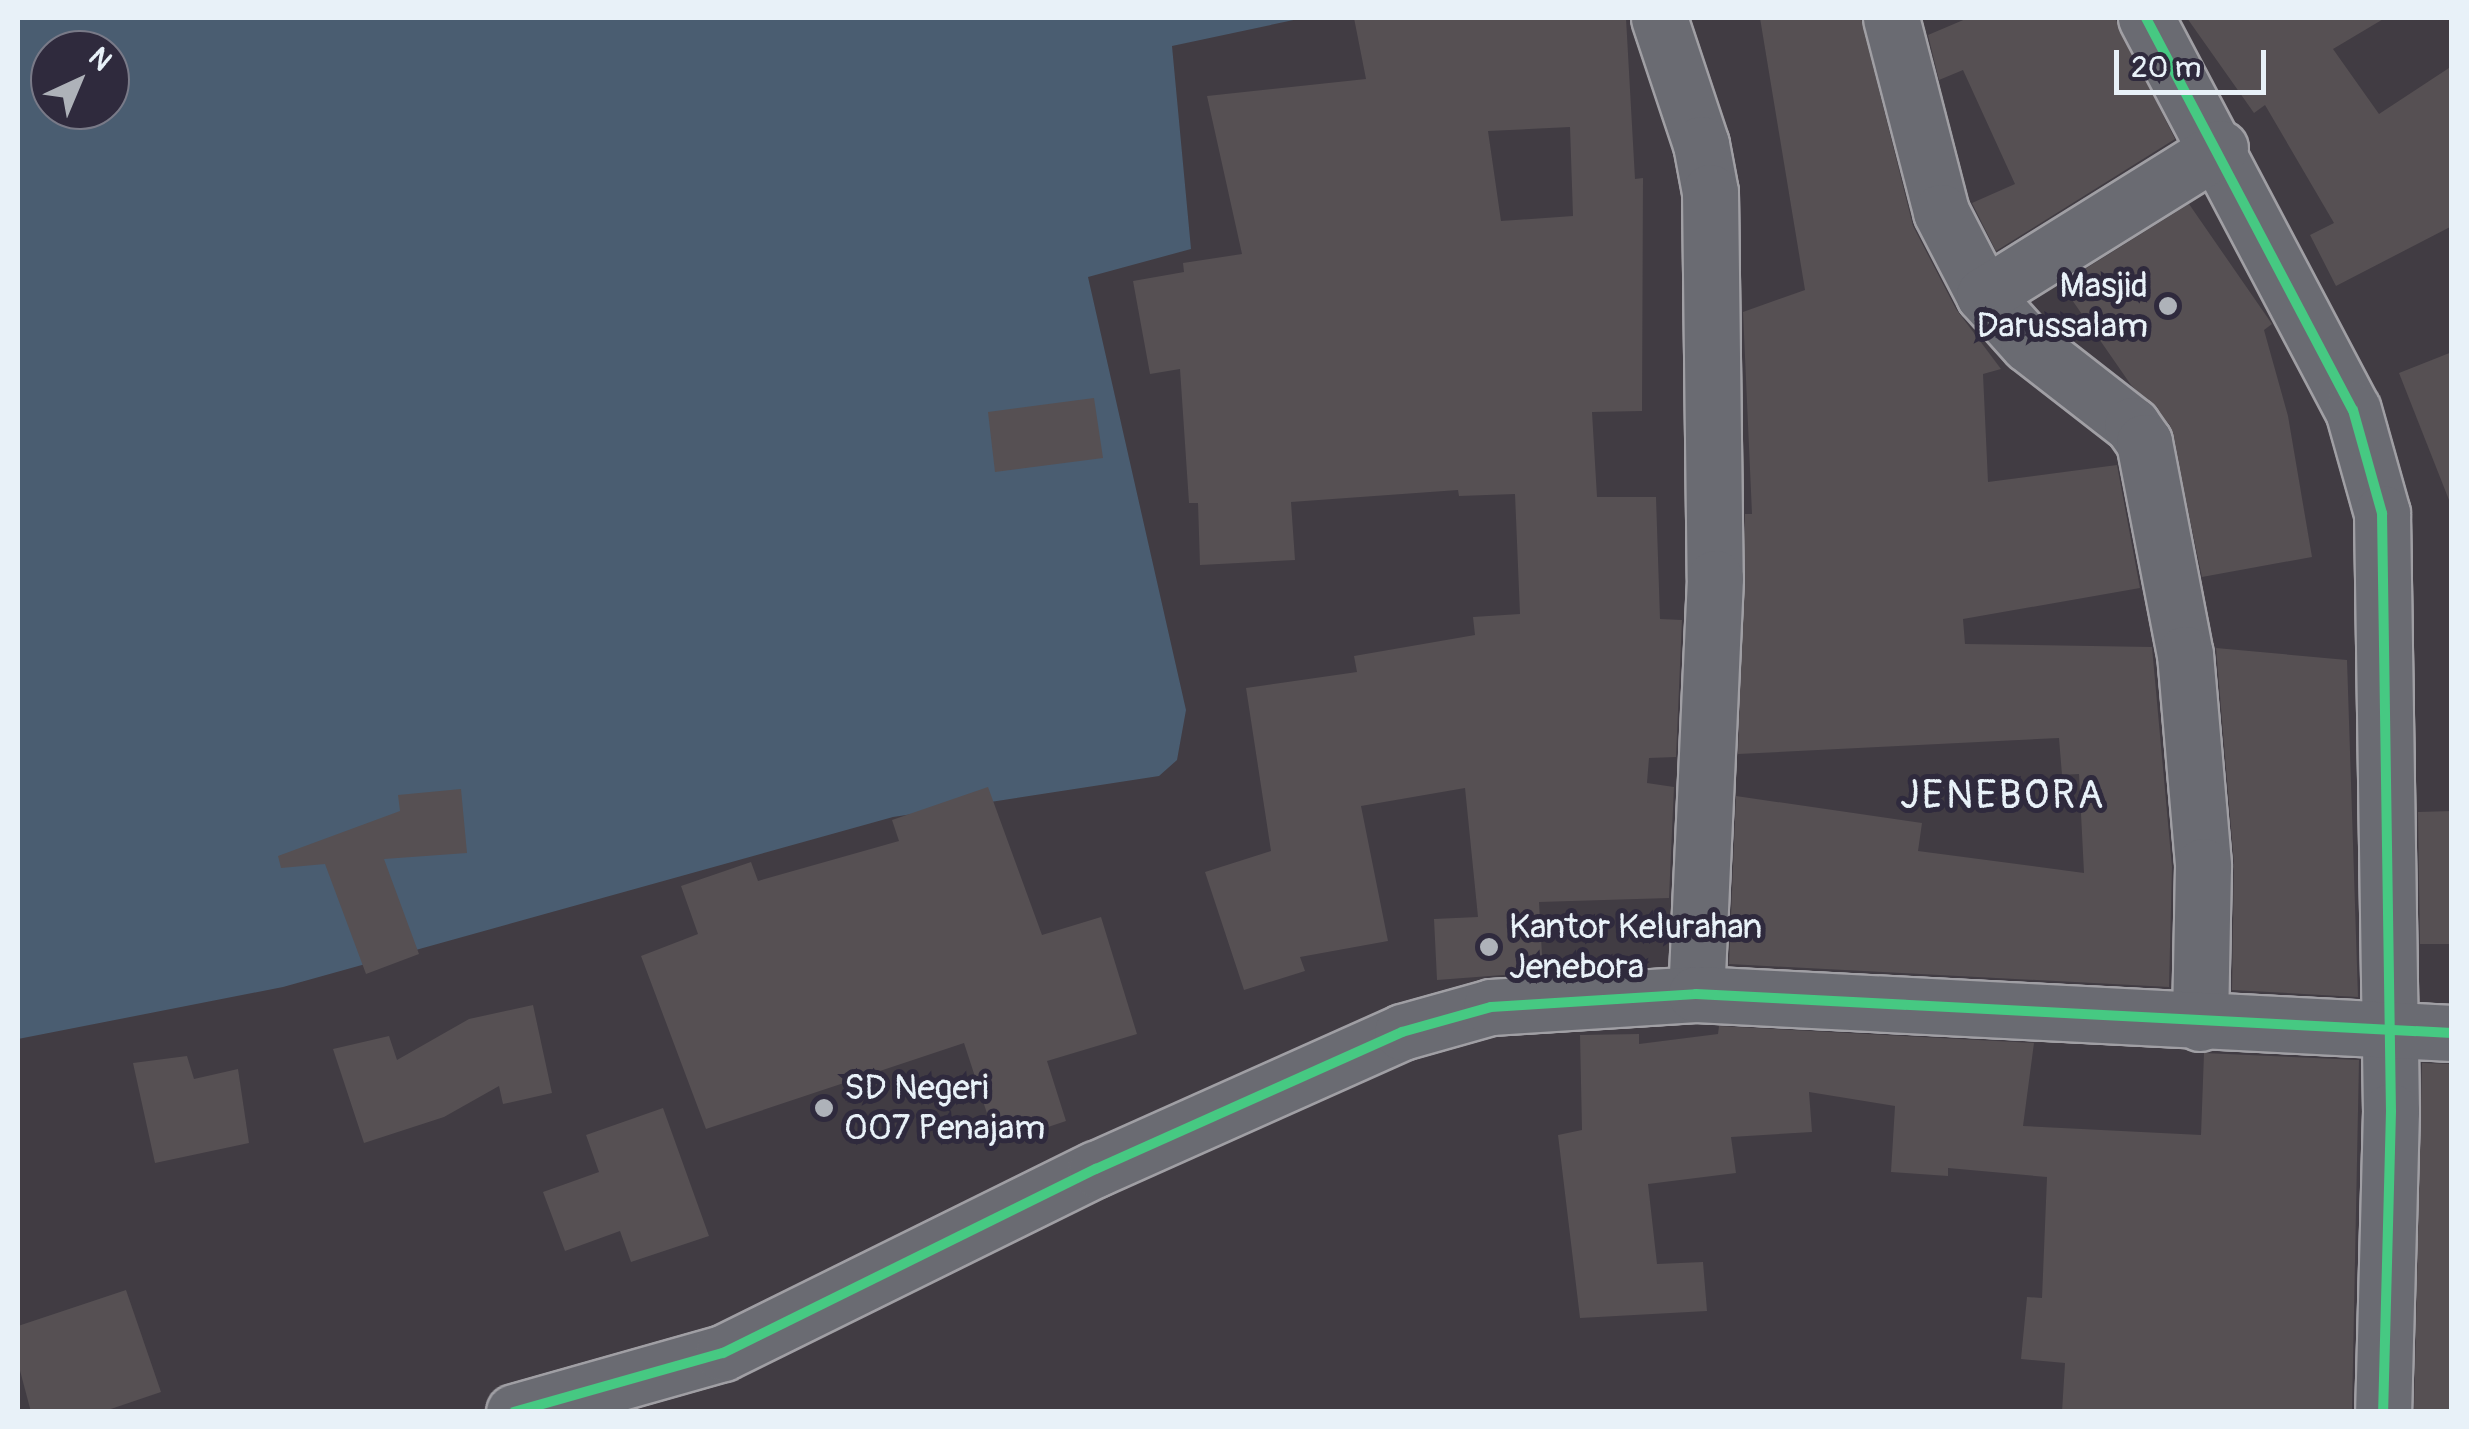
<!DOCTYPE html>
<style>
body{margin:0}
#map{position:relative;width:2469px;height:1429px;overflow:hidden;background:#413c43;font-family:Pangolin,sans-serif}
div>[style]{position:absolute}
.water>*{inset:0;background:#4a5d71}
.building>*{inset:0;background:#565053}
.roads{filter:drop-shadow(2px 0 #a09fa4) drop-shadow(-2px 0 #a09fa4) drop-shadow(0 2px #a09fa4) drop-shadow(0 -2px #a09fa4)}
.street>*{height:55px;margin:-27.5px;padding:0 27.5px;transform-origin:27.5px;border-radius:27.5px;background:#6a6b72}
.cycleway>*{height:10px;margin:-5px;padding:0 5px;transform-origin:5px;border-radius:5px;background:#46c982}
.dots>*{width:28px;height:28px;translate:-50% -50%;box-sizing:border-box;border:5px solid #2f2a3d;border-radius:50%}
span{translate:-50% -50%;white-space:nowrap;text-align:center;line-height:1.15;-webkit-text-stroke:10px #2f2a3d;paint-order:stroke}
.poi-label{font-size:35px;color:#e8f1f8}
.right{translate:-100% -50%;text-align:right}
.left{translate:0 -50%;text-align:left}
.quarter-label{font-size:40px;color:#e8f1f8;letter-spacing:2.5px}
.frame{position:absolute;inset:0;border:20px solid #e8f1f8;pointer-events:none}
.north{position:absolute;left:30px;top:30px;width:100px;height:100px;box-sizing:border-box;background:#2f2a3d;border:2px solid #797a88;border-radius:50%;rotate:44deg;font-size:28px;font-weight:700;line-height:40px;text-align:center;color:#e8f1f8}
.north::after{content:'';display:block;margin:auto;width:35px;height:45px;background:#aeb2b9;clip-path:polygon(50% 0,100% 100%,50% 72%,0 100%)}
.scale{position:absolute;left:2114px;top:50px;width:152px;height:45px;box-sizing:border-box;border:5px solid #e8f1f8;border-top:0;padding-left:12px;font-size:30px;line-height:35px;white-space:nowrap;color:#e8f1f8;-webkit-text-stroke:8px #2f2a3d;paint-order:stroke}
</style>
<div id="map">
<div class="water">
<i style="clip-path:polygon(evenodd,18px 18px,1303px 18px,1172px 46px,1191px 249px,1088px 277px,1186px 710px,1177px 760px,1159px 776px,893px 817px,283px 987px,18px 1039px,18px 18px,50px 50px,110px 50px,110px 110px,50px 110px,50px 50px)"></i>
</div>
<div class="building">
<i style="clip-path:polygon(evenodd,1354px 18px,1626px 18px,1635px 179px,1643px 178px,1642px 411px,1592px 412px,1597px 497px,1656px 497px,1660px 619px,1682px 620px,1676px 757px,1649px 758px,1647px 783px,1674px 787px,1669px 898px,1539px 902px,1543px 972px,1437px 980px,1434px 919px,1478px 917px,1465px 788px,1361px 806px,1388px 941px,1300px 957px,1305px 971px,1244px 990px,1205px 872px,1271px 851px,1246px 688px,1357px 672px,1354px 656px,1475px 635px,1473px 617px,1520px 614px,1515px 494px,1459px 496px,1458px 490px,1291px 502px,1295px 560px,1200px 565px,1198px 503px,1189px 503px,1180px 369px,1150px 374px,1133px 281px,1184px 272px,1183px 263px,1242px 254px,1207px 96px,1366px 79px,1354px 18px,1570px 127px,1573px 216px,1501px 221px,1488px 131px,1570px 127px)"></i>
<i style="clip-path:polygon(1760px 18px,1861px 18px,1913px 226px,1956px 309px,2001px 369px,1983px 374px,1988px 482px,2117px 465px,2140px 588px,1963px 619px,1965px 644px,2152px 647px,2172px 867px,2169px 987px,1729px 964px,1736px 796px,1922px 823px,1918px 851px,2084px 873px,2079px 774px,2062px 775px,2059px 738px,1738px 754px,1745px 514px,1752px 514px,1743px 312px,1805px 290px)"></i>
<i style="clip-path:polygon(1968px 18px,2115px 18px,2175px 139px,1996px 251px,1972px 203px,2015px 184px,1963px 70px,1939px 80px,1928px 35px)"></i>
<i style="clip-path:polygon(2187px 18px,2385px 18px,2333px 49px,2379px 114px,2452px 66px,2452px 226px,2336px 286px,2310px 235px,2334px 223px,2265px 105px,2254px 113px)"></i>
<i style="clip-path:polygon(2189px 204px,2272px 324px,2264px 330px,2288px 416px,2312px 557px,2202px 577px,2170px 425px,2131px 385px,2061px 284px)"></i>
<i style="clip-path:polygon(2452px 352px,2452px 499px,2449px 500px,2399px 373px)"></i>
<i style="clip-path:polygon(1094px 398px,1103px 458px,995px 472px,988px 412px)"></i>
<i style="clip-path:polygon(2216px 648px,2347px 660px,2358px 997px,2232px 990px,2234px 863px)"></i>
<i style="clip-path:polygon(988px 787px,1042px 935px,1101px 917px,1137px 1034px,1047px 1061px,1066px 1121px,997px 1144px,964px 1043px,706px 1129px,641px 956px,698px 934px,681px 886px,751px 862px,758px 881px,899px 841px,892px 820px)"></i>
<i style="clip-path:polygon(461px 789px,467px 853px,384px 859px,419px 954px,366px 974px,325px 864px,281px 868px,278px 856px,400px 811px,398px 795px)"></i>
<i style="clip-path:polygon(2452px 811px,2452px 944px,2420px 944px,2418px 812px)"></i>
<i style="clip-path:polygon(533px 1005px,552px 1093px,503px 1104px,499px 1086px,444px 1117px,364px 1143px,333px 1049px,389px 1036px,397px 1060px,469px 1019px)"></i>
<i style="clip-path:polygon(1719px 1026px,2034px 1043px,2023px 1126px,2201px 1135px,2204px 1053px,2359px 1060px,2352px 1412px,2062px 1412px,2065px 1363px,2021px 1359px,2027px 1297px,2042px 1298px,2047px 1177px,1948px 1168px,1948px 1176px,1891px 1172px,1895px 1106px,1809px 1092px,1812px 1132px,1731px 1137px,1736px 1173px,1648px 1184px,1657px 1264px,1703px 1262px,1707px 1311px,1580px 1318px,1558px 1135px,1582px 1130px,1580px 1035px,1639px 1034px,1639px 1044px,1718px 1034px)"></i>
<i style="clip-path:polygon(187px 1056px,194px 1079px,238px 1069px,249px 1143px,155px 1163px,133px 1063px)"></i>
<i style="clip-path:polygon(2422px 1063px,2452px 1064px,2452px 1412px,2414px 1412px)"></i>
<i style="clip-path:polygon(663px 1108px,709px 1236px,631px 1262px,620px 1231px,565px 1251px,543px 1192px,599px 1172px,586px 1135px)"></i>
<i style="clip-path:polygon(126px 1290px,161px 1392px,102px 1412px,31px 1412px,18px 1363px,18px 1326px)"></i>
</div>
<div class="roads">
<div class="street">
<i style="left:1659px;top:18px;width:133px;rotate:71.6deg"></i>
<i style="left:1701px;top:144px;width:49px;rotate:79.4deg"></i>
<i style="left:1710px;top:192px;width:386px;rotate:89.3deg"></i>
<i style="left:1715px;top:578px;width:416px;rotate:92.6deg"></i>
<i style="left:1891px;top:18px;width:200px;rotate:75.5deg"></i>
<i style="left:1941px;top:212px;width:93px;rotate:62.6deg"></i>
<i style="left:1984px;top:295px;width:66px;rotate:48.1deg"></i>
<i style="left:2028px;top:344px;width:132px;rotate:37.9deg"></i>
<i style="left:2132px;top:425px;width:21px;rotate:55deg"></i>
<i style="left:2144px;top:442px;width:216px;rotate:79.1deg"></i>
<i style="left:2185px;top:654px;width:213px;rotate:85.1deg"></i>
<i style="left:2203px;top:866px;width:157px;rotate:91.1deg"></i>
<i style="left:2146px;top:18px;width:443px;rotate:62.2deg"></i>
<i style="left:2353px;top:410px;width:107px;rotate:74.3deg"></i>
<i style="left:2382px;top:513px;width:598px;rotate:89.14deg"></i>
<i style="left:2391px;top:1111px;width:301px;rotate:91.5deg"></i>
<i style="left:1984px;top:295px;width:278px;rotate:-31.9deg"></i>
<i style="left:514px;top:1412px;width:217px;rotate:-15.8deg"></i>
<i style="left:723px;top:1353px;width:416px;rotate:-26.3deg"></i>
<i style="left:1096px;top:1169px;width:335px;rotate:-24.1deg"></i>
<i style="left:1402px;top:1032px;width:92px;rotate:-15.7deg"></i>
<i style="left:1491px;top:1007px;width:205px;rotate:-3.6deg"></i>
<i style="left:1696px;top:994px;width:757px;rotate:2.95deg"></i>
</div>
</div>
<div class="cycleway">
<i style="left:2146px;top:18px;width:443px;rotate:62.2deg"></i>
<i style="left:2353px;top:410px;width:107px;rotate:74.3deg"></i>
<i style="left:2382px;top:513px;width:598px;rotate:89.14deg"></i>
<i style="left:2391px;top:1111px;width:301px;rotate:91.5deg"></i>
<i style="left:514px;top:1412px;width:217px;rotate:-15.8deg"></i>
<i style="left:723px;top:1353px;width:416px;rotate:-26.3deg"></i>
<i style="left:1096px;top:1169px;width:335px;rotate:-24.1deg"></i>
<i style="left:1402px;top:1032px;width:92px;rotate:-15.7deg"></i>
<i style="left:1491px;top:1007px;width:205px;rotate:-3.6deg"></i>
<i style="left:1696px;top:994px;width:757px;rotate:2.95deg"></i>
</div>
<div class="dots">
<i style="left:2168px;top:306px;background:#aeb2b9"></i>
<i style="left:1489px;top:947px;background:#aeb2b9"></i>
<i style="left:824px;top:1108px;background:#aeb2b9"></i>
</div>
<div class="poi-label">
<span class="right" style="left:2148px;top:306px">Masjid<br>Darussalam</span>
<span class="left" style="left:1509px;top:947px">Kantor Kelurahan<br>Jenebora</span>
<span class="left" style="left:844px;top:1108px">SD Negeri<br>007 Penajam</span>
</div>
<div class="quarter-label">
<span style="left:2003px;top:796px">JENEBORA</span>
</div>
<div class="frame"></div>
<div class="north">N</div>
<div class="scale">20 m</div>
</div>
